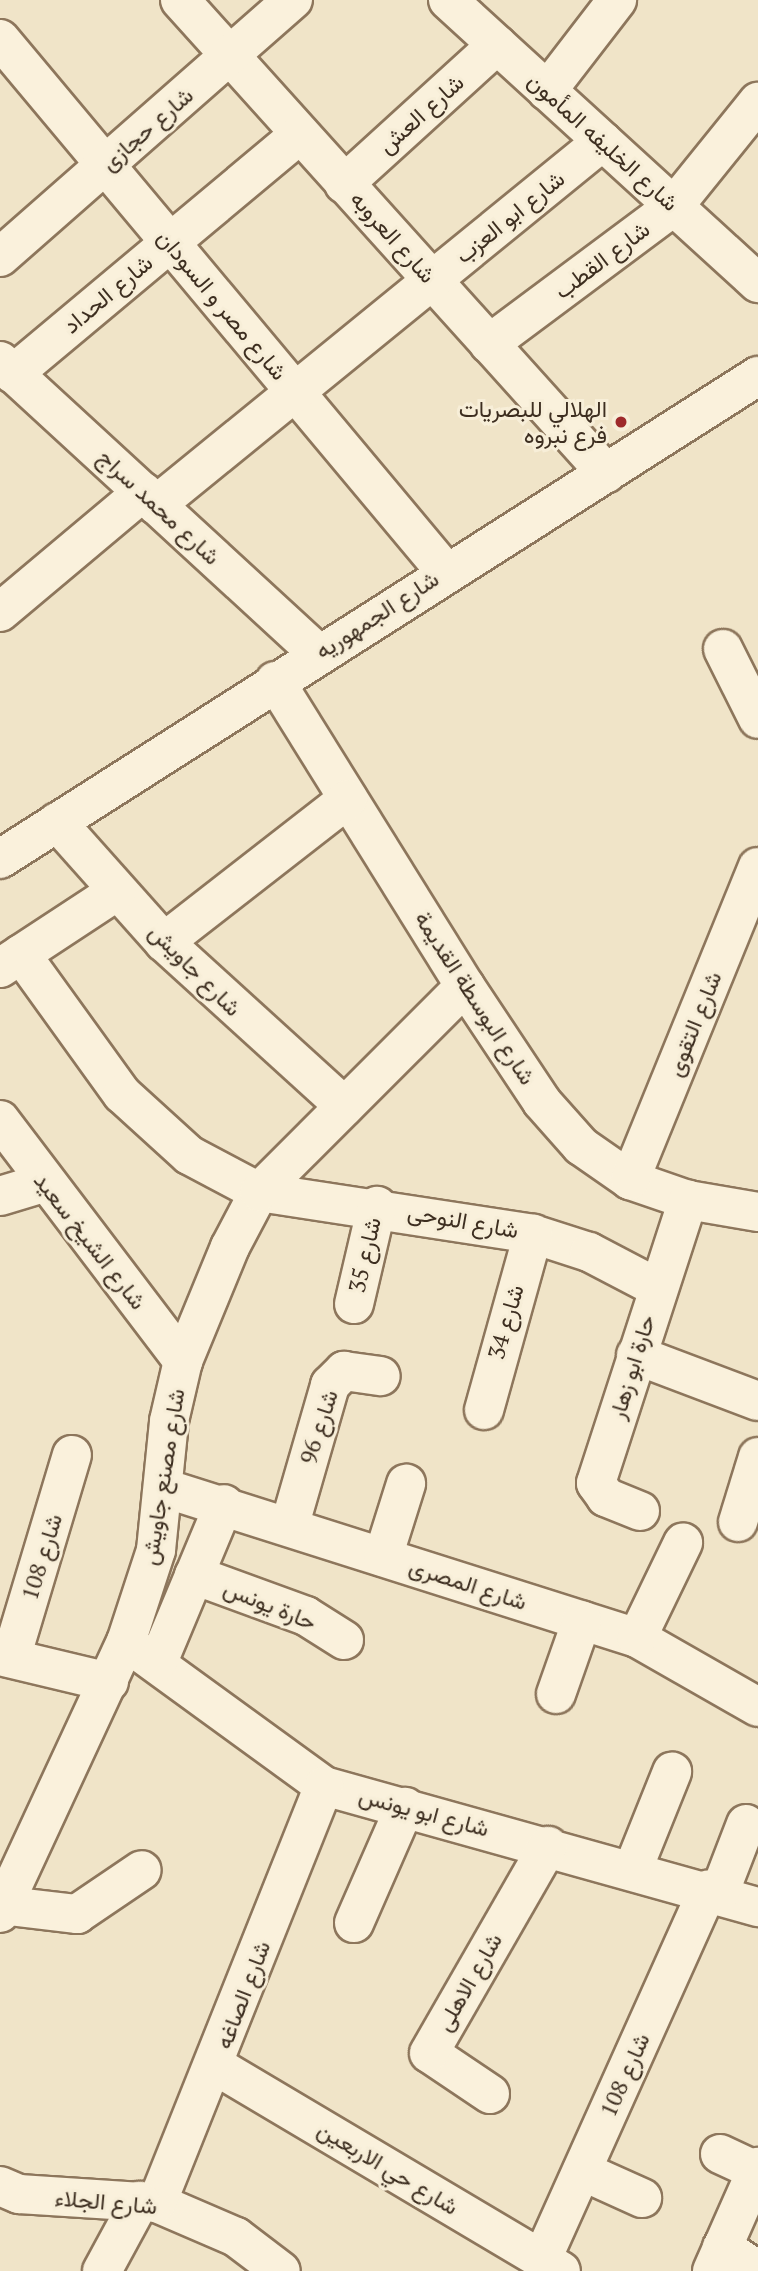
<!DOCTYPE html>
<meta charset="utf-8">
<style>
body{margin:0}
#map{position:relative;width:758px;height:2271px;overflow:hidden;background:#f0e4c8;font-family:"PT Serif",Vazirmatn,serif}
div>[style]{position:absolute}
.roads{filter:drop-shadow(2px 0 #8d765c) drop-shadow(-2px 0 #8d765c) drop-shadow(0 2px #8d765c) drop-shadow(0 -2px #8d765c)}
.minor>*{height:38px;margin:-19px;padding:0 19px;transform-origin:19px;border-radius:19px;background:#faf1dc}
.dots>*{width:19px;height:19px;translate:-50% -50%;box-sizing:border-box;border:4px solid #f7eed8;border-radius:50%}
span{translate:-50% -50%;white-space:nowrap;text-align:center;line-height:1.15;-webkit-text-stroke:6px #f7eed8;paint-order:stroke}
.street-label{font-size:23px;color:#3d2e20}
.poi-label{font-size:23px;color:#3d2e20}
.right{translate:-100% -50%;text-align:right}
</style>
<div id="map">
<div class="roads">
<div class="minor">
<i style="left:180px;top:0;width:637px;rotate:47.99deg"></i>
<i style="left:448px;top:0;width:420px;rotate:42.4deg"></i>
<i style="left:0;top:39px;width:694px;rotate:50.09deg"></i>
<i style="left:547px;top:91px;width:115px;rotate:-52.4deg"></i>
<i style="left:344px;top:184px;width:207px;rotate:-42.3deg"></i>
<i style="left:0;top:257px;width:390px;rotate:-41.3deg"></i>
<i style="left:489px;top:344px;width:231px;rotate:-36.7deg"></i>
<i style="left:674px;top:206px;width:134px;rotate:-51.1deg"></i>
<i style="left:0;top:361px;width:432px;rotate:42.6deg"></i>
<i style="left:13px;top:374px;width:374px;rotate:-39.9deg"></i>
<i style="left:156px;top:505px;width:576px;rotate:-39.16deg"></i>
<i style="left:0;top:612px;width:187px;rotate:-40deg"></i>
<i style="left:723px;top:649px;width:78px;rotate:63.4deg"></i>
<i style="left:275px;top:681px;width:359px;rotate:58.1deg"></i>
<i style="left:465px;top:986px;width:139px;rotate:56.4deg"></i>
<i style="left:542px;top:1102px;width:59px;rotate:48.4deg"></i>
<i style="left:581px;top:1146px;width:60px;rotate:34.8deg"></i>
<i style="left:630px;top:1180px;width:61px;rotate:19deg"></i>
<i style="left:688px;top:1200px;width:71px;rotate:9.7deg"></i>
<i style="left:57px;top:822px;width:161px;rotate:48.3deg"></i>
<i style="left:164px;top:942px;width:244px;rotate:42.3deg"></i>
<i style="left:0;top:859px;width:899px;rotate:-32.51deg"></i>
<i style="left:164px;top:942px;width:233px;rotate:-37.9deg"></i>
<i style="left:21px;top:954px;width:173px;rotate:54.2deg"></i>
<i style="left:122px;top:1094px;width:91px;rotate:42.3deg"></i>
<i style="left:189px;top:1155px;width:79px;rotate:27.9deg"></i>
<i style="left:259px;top:1192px;width:277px;rotate:8.7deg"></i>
<i style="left:533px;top:1234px;width:59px;rotate:17.8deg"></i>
<i style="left:589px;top:1252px;width:76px;rotate:27.6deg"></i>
<i style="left:0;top:968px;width:140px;rotate:-33.3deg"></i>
<i style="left:0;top:1120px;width:303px;rotate:52.8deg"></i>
<i style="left:630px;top:1180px;width:338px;rotate:-67.8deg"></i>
<i style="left:0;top:1196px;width:45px;rotate:-16.8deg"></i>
<i style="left:354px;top:1304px;width:101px;rotate:-76.8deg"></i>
<i style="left:636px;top:1355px;width:130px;rotate:20.7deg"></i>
<i style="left:484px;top:1410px;width:183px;rotate:-74.4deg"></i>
<i style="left:164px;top:1488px;width:496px;rotate:17.6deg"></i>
<i style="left:637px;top:1638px;width:139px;rotate:29.7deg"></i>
<i style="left:640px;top:1511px;width:37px;rotate:-158deg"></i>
<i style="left:606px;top:1497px;width:17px;rotate:-126deg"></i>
<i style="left:596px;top:1483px;width:298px;rotate:-72deg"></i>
<i style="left:738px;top:1522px;width:68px;rotate:-72.9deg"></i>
<i style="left:290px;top:1524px;width:145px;rotate:-73.9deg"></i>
<i style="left:330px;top:1385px;width:20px;rotate:-45deg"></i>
<i style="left:344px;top:1371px;width:37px;rotate:8deg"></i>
<i style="left:383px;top:1557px;width:77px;rotate:-72.5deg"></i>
<i style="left:194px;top:1575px;width:119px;rotate:20.1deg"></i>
<i style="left:306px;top:1616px;width:45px;rotate:32.3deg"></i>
<i style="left:637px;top:1638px;width:106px;rotate:-64.2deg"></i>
<i style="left:126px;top:1642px;width:245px;rotate:36deg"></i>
<i style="left:324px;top:1786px;width:451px;rotate:15.6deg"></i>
<i style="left:0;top:1656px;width:112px;rotate:13.4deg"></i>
<i style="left:11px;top:1658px;width:212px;rotate:-73.3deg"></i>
<i style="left:158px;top:1662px;width:171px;rotate:-67.3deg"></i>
<i style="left:556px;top:1694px;width:78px;rotate:-70.6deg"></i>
<i style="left:633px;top:1869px;width:105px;rotate:-68.1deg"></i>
<i style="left:719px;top:1894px;width:75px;rotate:-68.9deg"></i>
<i style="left:0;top:1905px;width:78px;rotate:6.7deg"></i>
<i style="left:77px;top:1914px;width:78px;rotate:-34.1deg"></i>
<i style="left:0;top:1913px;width:299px;rotate:-65.1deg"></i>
<i style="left:126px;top:1642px;width:97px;rotate:-71.9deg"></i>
<i style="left:156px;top:1550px;width:130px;rotate:-84.2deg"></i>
<i style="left:169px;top:1421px;width:62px;rotate:-76.9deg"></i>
<i style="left:183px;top:1361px;width:123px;rotate:-67.6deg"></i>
<i style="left:230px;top:1247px;width:62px;rotate:-62.2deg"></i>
<i style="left:259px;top:1192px;width:291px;rotate:-45deg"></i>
<i style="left:354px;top:1923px;width:127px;rotate:-66.3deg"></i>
<i style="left:216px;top:2066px;width:401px;rotate:30.7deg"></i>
<i style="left:490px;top:2094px;width:73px;rotate:-146.1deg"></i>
<i style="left:429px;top:2053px;width:239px;rotate:-60.1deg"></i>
<i style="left:720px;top:2154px;width:40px;rotate:25deg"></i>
<i style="left:582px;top:2171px;width:66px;rotate:24.2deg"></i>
<i style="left:0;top:2186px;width:21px;rotate:23deg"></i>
<i style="left:19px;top:2194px;width:138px;rotate:3.7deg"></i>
<i style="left:157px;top:2203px;width:86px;rotate:23.3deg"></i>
<i style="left:236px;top:2237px;width:56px;rotate:37.1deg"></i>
<i style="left:157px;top:2203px;width:449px;rotate:-68.2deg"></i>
<i style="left:722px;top:2247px;width:43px;rotate:32.6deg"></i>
<i style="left:542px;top:2259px;width:405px;rotate:-65.8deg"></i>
<i style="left:102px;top:2271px;width:80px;rotate:-61.5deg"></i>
<i style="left:712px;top:2271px;width:114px;rotate:-66.1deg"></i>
</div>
</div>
<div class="dots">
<i style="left:621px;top:422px;background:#9e2a2b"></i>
</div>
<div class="street-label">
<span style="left:421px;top:114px;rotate:-42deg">شارع العش</span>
<span style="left:147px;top:129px;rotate:-41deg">شارع حجازى</span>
<span style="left:603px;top:142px;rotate:42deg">شارع الخليفه المأمون</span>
<span style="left:510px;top:217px;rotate:-39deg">شارع ابو العزب</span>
<span style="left:393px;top:237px;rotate:48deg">شارع العروبه</span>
<span style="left:602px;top:260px;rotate:-37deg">شارع القطب</span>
<span style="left:108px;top:294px;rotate:-40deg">شارع الحداد</span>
<span style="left:222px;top:305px;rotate:50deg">شارع مصر و السودان</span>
<span style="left:159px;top:507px;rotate:43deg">شارع محمد سراج</span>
<span style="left:377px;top:615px;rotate:-33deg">شارع الجمهوريه</span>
<span style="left:195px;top:970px;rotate:45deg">شارع جاويش</span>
<span style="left:475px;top:998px;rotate:57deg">شارع البوسطة القديمة</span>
<span style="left:694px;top:1024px;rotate:-68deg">شارع التقوى</span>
<span style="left:463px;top:1221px;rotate:10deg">شارع النوحى</span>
<span style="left:90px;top:1241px;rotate:52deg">شارع الشيخ سعيد</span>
<span style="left:365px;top:1255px;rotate:-77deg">شارع 35</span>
<span style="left:506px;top:1322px;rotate:-74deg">شارع 34</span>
<span style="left:632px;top:1367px;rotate:-73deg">حارة ابو زهار</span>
<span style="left:319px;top:1427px;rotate:-72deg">شارع 96</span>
<span style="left:163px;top:1477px;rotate:-81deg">شارع مصنع جاويش</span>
<span style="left:42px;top:1557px;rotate:-73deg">شارع 108</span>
<span style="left:468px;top:1584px;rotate:18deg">شارع المصرى</span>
<span style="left:270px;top:1605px;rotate:22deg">حارة يونس</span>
<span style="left:424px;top:1812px;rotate:15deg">شارع ابو يونس</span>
<span style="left:469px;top:1982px;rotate:-60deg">شارع الاهلى</span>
<span style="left:243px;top:1995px;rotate:-69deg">شارع الصاغه</span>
<span style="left:625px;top:2075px;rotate:-66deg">شارع 108</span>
<span style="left:388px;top:2168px;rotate:31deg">شارع حي الاربعين</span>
<span style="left:106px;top:2202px;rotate:5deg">شارع الجلاء</span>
</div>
<div class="poi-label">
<span class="right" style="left:607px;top:422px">الهلالي للبصريات<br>فرع نبروه</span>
</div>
</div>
